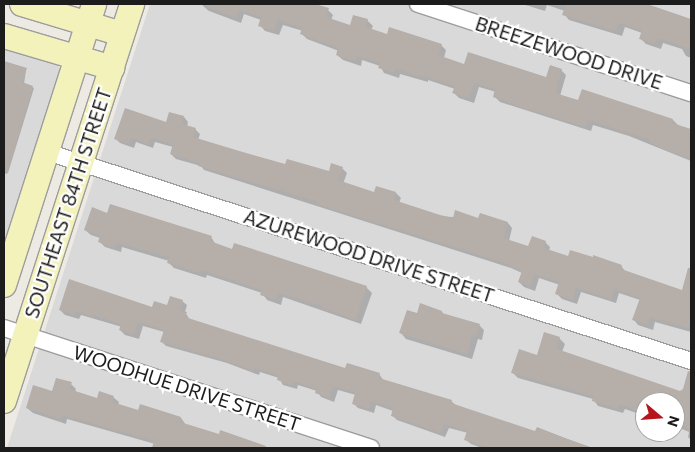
<!DOCTYPE html>
<style>
body{margin:0}
#map{position:relative;width:695px;height:452px;overflow:hidden;background:#ede9e3;font-family:Commissioner,sans-serif}
div>[style]{position:absolute}
.residential>*{inset:0;background:#dad9da}
.shadow>*{inset:0;background:#0003}
.building>*{inset:0;background:#b6aea9}
.roads{filter:drop-shadow(1px 0 #9d9d9d) drop-shadow(-1px 0 #9d9d9d) drop-shadow(0 1px #9d9d9d) drop-shadow(0 -1px #9d9d9d)}
.street>*{height:16px;margin:-8px;padding:0 8px;transform-origin:8px;border-radius:8px;background:#fff}
.secondary>*{height:24px;margin:-12px;padding:0 12px;transform-origin:12px;border-radius:12px;background:#f3f2bb}
span{translate:-50% -50%;white-space:nowrap;text-align:center;line-height:1.15;-webkit-text-stroke:4.5px #fff;paint-order:stroke}
.street-label{font-size:19px;color:#1c1c1c}
.frame{position:absolute;inset:0;border:5px solid #1c1c1c;pointer-events:none}
.north{position:absolute;left:635px;top:392px;width:50px;height:50px;box-sizing:border-box;background:#fff;border:1px solid #a4a4a4;border-radius:50%;rotate:108deg;font-size:14px;font-weight:700;line-height:20px;text-align:center;color:#1c1c1c}
.north::after{content:'';display:block;margin:auto;width:18px;height:22px;background:#b6131d;clip-path:polygon(50% 0,100% 100%,50% 72%,0 100%)}
</style>
<div id="map">
<div class="residential">
<i style="clip-path:polygon(evenodd,150px 4px,691px 4px,691px 448px,7px 448px,150px 4px,645px 402px,675px 402px,675px 432px,645px 432px,645px 402px)"></i>
<i style="clip-path:polygon(4px 44px,56px 62px,61px 71px,4px 255px)"></i>
</div>
<div class="shadow">
<i style="clip-path:polygon(204px 4px,310px 4px,328px 10px,333px 15px,331px 20px,351px 26px,367px 20px,373px 26px,371px 30px,388px 36px,441px 45px,446px 50px,444px 58px,465px 65px,547px 79px,561px 70px,566px 75px,560px 96px,579px 102px,582px 90px,673px 120px,679px 126px,691px 130px,691px 161px,629px 136px,593px 125px,591px 131px,500px 102px,495px 97px,496px 92px,479px 87px,474px 103px,459px 98px,454px 93px,455px 89px,428px 80px,428px 82px,400px 74px,399px 78px,384px 73px,380px 66px,362px 60px,361px 66px,343px 60px,337px 55px,339px 51px,307px 39px,302px 34px,303px 31px,283px 25px,279px 35px,265px 31px,260px 25px,261px 20px,244px 14px,241px 23px,209px 11px,203px 6px)"></i>
<i style="clip-path:polygon(522px 4px,643px 4px,691px 20px,691px 58px,686px 56px,682px 49px,663px 43px,661px 49px,646px 44px,641px 39px,642px 33px,625px 27px,622px 36px,569px 20px,564px 14px,565px 11px,547px 5px,545px 11px)"></i>
<i style="clip-path:polygon(4px 63px,26px 70px,24px 84px,34px 88px,8px 173px,4px 172px)"></i>
<i style="clip-path:polygon(184px 117px,188px 122px,187px 127px,195px 129px,200px 134px,198px 140px,286px 165px,329px 172px,342px 168px,347px 173px,343px 184px,375px 194px,377px 188px,396px 193px,401px 198px,399px 203px,439px 216px,479px 219px,480px 215px,508px 223px,512px 228px,509px 241px,528px 248px,545px 242px,550px 247px,549px 251px,569px 257px,621px 266px,626px 272px,683px 291px,684px 286px,691px 288px,691px 332px,655px 322px,653px 330px,638px 325px,634px 320px,640px 300px,619px 293px,616px 303px,581px 292px,577px 304px,562px 299px,557px 294px,560px 285px,539px 278px,535px 291px,524px 287px,519px 282px,522px 273px,511px 268px,204px 170px,201px 166px,176px 159px,171px 154px,173px 147px,155px 142px,153px 148px,136px 142px,134px 148px,120px 143px,115px 138px)"></i>
<i style="clip-path:polygon(108px 214px,211px 237px,216px 245px,366px 287px,372px 293px,361px 324px,283px 297px,281px 305px,267px 300px,262px 293px,207px 275px,206px 278px,174px 268px,169px 263px,169px 261px,122px 247px,121px 252px,105px 247px,99px 241px,100px 238px,91px 235px,85px 230px)"></i>
<i style="clip-path:polygon(182px 301px,187px 305px,185px 312px,190px 320px,346px 370px,379px 374px,384px 381px,451px 401px,457px 406px,536px 433px,537px 428px,593px 448px,482px 448px,471px 444px,466px 440px,468px 433px,449px 428px,445px 437px,397px 420px,392px 415px,393px 411px,376px 405px,374px 413px,358px 408px,353px 403px,356px 395px,338px 390px,334px 402px,321px 397px,317px 391px,298px 385px,297px 389px,283px 385px,279px 378px,260px 372px,259px 375px,227px 363px,166px 346px,162px 342px,164px 332px,143px 326px,139px 339px,125px 335px,120px 330px,122px 327px,81px 315px,79px 319px,65px 315px,60px 310px,153px 309px,168px 307px)"></i>
<i style="clip-path:polygon(442px 312px,445px 315px,479px 325px,484px 330px,482px 340px,478px 339px,472px 359px,406px 339px,401px 333px,417px 315px)"></i>
<i style="clip-path:polygon(559px 338px,565px 344px,562px 352px,681px 393px,682px 390px,691px 393px,691px 440px,688px 437px,689px 432px,675px 426px,675px 402px,645px 402px,645px 416px,625px 409px,623px 413px,598px 406px,593px 399px,518px 378px,513px 373px)"></i>
<i style="clip-path:polygon(71px 384px,76px 389px,75px 392px,98px 399px,113px 397px,119px 402px,118px 405px,139px 412px,181px 418px,186px 425px,219px 436px,233px 435px,269px 448px,156px 448px,155px 444px,67px 419px,66px 424px,33px 413px,27px 408px)"></i>
</div>
<div class="building">
<i style="clip-path:polygon(199px 4px,315px 4px,329px 8px,326px 17px,350px 25px,353px 15px,368px 19px,366px 27px,387px 34px,389px 27px,442px 44px,438px 55px,464px 64px,468px 52px,546px 77px,550px 65px,562px 69px,555px 93px,578px 100px,582px 89px,673px 119px,672px 123px,691px 129px,691px 158px,668px 151px,650px 143px,650px 140px,588px 120px,586px 127px,526px 109px,493px 97px,495px 89px,474px 83px,469px 98px,452px 93px,455px 86px,423px 76px,422px 77px,395px 69px,394px 73px,378px 68px,380px 63px,357px 56px,355px 61px,336px 55px,338px 48px,300px 34px,302px 28px,278px 20px,274px 31px,258px 26px,261px 17px,239px 10px,236px 18px)"></i>
<i style="clip-path:polygon(566px 4px,647px 4px,691px 19px,691px 49px,657px 38px,655px 44px,639px 39px,642px 30px,619px 23px,616px 31px,562px 15px)"></i>
<i style="clip-path:polygon(4px 61px,27px 68px,22px 82px,33px 86px,7px 174px,4px 173px)"></i>
<i style="clip-path:polygon(125px 108px,166px 122px,169px 112px,184px 116px,182px 124px,196px 128px,193px 137px,246px 153px,285px 164px,287px 159px,329px 171px,331px 163px,343px 167px,338px 180px,374px 192px,376px 186px,396px 192px,394px 200px,440px 215px,453px 218px,455px 210px,478px 218px,480px 213px,508px 222px,503px 238px,528px 246px,532px 236px,546px 241px,544px 248px,568px 256px,570px 250px,593px 257px,593px 255px,622px 265px,621px 269px,682px 290px,688px 268px,691px 268px,691px 319px,688px 328px,650px 317px,648px 325px,632px 320px,640px 298px,614px 289px,611px 299px,576px 288px,573px 300px,555px 294px,559px 282px,534px 274px,530px 287px,518px 282px,522px 271px,505px 263px,348px 214px,317px 204px,318px 202px,198px 166px,199px 163px,170px 154px,173px 144px,151px 138px,148px 144px,131px 138px,129px 144px,114px 139px)"></i>
<i style="clip-path:polygon(110px 204px,212px 236px,210px 241px,232px 249px,234px 243px,367px 286px,356px 320px,322px 308px,322px 306px,278px 293px,275px 300px,260px 295px,262px 290px,201px 270px,200px 273px,167px 263px,169px 257px,117px 243px,115px 248px,98px 242px,100px 236px,84px 230px,92px 207px,107px 213px)"></i>
<i style="clip-path:polygon(69px 279px,152px 307px,154px 301px,167px 305px,170px 296px,183px 300px,180px 310px,187px 312px,185px 317px,345px 368px,347px 363px,380px 373px,379px 378px,452px 400px,451px 403px,535px 431px,537px 427px,590px 448px,491px 448px,464px 440px,467px 431px,444px 424px,441px 433px,391px 416px,393px 408px,371px 401px,369px 409px,352px 404px,355px 393px,333px 386px,329px 398px,315px 393px,316px 389px,294px 381px,292px 385px,277px 380px,278px 375px,255px 368px,254px 371px,221px 359px,160px 342px,164px 330px,138px 322px,134px 335px,119px 330px,121px 324px,94px 315px,93px 317px,76px 311px,74px 315px,59px 310px)"></i>
<i style="clip-path:polygon(420px 303px,442px 311px,442px 313px,480px 324px,476px 336px,472px 335px,467px 354px,399px 333px,407px 310px,417px 313px)"></i>
<i style="clip-path:polygon(544px 332px,560px 337px,557px 349px,680px 391px,683px 389px,688px 371px,691px 372px,691px 429px,675px 425px,679px 402px,645px 402px,645px 413px,619px 404px,618px 409px,592px 401px,593px 396px,511px 373px,519px 349px,537px 355px)"></i>
<i style="clip-path:polygon(56px 378px,72px 382px,69px 389px,97px 398px,99px 391px,114px 396px,112px 402px,138px 410px,140px 404px,181px 417px,180px 422px,219px 434px,220px 430px,266px 446px,265px 448px,152px 448px,154px 441px,62px 415px,60px 419px,26px 408px,33px 385px,52px 391px)"></i>
</div>
<div class="roads">
<div class="street">
<i style="left:418px;top:4px;width:287px;rotate:18.1deg"></i>
<i style="left:47px;top:152px;width:677px;rotate:17.98deg"></i>
<i style="left:4px;top:328px;width:386px;rotate:18.1deg"></i>
</div>
<div class="secondary">
<i style="left:22px;top:4px;width:104px;rotate:16.7deg"></i>
<i style="left:4px;top:36px;width:113px;rotate:16.5deg"></i>
<i style="left:4px;top:285px;width:295px;rotate:-72.2deg"></i>
<i style="left:4px;top:401px;width:417px;rotate:-72.1deg"></i>
</div>
</div>
<div class="street-label">
<span style="left:569px;top:53px;rotate:18deg">BREEZEWOOD DRIVE</span>
<span style="left:68px;top:203px;rotate:-72deg">SOUTHEAST 84TH STREET</span>
<span style="left:369px;top:256px;rotate:18deg">AZUREWOOD DRIVE STREET</span>
<span style="left:187px;top:388px;rotate:18deg">WOODHUE DRIVE STREET</span>
</div>
<div class="frame"></div>
<div class="north">N</div>
</div>
